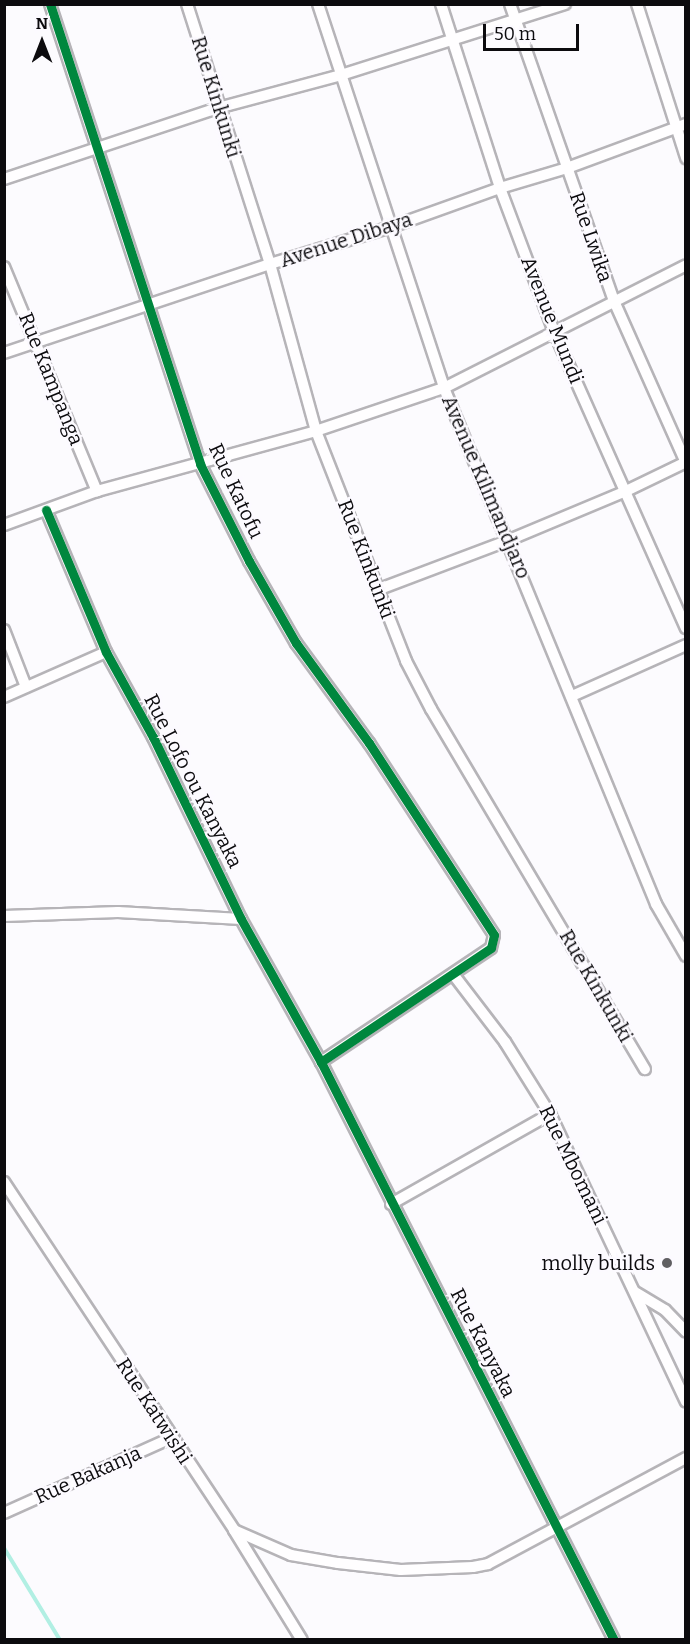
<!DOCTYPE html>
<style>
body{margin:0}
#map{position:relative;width:690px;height:1644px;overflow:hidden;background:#fcfbfe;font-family:Bitter,serif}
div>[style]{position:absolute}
.stream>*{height:4px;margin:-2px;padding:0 2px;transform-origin:2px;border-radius:2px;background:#b1efe3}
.roads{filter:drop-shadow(2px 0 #b6b4b8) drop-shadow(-2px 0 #b6b4b8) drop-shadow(0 2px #b6b4b8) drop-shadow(0 -2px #b6b4b8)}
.minor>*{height:10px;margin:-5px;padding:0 5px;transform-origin:5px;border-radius:5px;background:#fffeff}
.cycleway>*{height:9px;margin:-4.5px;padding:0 4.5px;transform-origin:4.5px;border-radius:4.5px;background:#00873e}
.dots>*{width:16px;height:16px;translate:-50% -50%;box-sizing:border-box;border:3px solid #fcfaff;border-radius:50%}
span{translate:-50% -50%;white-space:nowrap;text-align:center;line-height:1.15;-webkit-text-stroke:4.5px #fcfaff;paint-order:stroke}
.street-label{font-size:20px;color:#0c0b0e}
.poi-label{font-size:20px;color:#0c0b0e}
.right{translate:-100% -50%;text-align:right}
.frame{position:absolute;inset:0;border:6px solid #0c0b0e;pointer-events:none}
.north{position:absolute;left:12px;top:12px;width:60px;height:60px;-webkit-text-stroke:4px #fcfaff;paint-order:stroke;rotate:0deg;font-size:16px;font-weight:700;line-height:24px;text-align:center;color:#0c0b0e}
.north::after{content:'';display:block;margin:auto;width:21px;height:27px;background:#0c0b0e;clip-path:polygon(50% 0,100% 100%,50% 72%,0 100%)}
.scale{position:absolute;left:483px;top:24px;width:96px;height:27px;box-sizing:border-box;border:3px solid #0c0b0e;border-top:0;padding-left:8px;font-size:18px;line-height:21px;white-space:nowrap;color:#0c0b0e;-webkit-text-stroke:4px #fcfaff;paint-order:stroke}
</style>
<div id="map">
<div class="stream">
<i style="left:4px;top:1548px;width:108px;rotate:58.7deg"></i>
</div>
<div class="roads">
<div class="minor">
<i style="left:50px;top:4px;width:484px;rotate:71.9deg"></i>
<i style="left:200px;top:464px;width:109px;rotate:63.2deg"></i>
<i style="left:249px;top:561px;width:95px;rotate:60.2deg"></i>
<i style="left:296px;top:643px;width:124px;rotate:53.9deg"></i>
<i style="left:369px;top:743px;width:229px;rotate:56.9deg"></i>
<i style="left:494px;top:935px;width:13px;rotate:103deg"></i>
<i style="left:491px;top:948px;width:205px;rotate:146.2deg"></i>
<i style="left:187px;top:4px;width:273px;rotate:72.3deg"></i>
<i style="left:270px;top:264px;width:173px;rotate:74.6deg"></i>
<i style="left:316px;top:431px;width:247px;rotate:68.6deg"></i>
<i style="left:406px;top:661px;width:54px;rotate:62.5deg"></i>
<i style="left:431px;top:709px;width:419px;rotate:59.3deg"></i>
<i style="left:318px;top:4px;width:404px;rotate:71.8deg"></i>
<i style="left:444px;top:388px;width:558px;rotate:67.66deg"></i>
<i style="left:656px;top:904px;width:60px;rotate:60deg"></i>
<i style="left:441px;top:4px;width:193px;rotate:72.2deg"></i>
<i style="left:500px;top:188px;width:156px;rotate:69.4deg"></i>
<i style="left:555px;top:334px;width:322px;rotate:66deg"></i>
<i style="left:510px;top:4px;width:315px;rotate:70.7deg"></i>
<i style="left:614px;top:301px;width:177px;rotate:66deg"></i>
<i style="left:637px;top:4px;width:162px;rotate:72.3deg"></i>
<i style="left:4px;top:179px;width:225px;rotate:-18.4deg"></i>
<i style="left:218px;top:108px;width:127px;rotate:-15deg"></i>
<i style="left:341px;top:75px;width:235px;rotate:-17.6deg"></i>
<i style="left:4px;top:267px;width:243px;rotate:67.5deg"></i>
<i style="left:4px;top:353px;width:280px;rotate:-18.5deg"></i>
<i style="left:270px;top:264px;width:127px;rotate:-17deg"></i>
<i style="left:391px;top:227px;width:116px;rotate:-19.7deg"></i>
<i style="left:500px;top:188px;width:70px;rotate:-16.6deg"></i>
<i style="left:567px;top:168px;width:127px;rotate:-20.3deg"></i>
<i style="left:46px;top:510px;width:154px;rotate:67.1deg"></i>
<i style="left:106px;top:652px;width:97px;rotate:61.1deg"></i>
<i style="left:153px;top:737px;width:202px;rotate:64.2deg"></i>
<i style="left:241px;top:919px;width:164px;rotate:60.8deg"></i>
<i style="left:321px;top:1062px;width:648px;rotate:63.12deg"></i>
<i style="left:4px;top:525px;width:99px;rotate:-20.1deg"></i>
<i style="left:97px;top:491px;width:227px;rotate:-15.3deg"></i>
<i style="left:316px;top:431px;width:135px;rotate:-18.6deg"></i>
<i style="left:444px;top:388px;width:271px;rotate:-26.9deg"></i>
<i style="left:377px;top:590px;width:141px;rotate:-20.7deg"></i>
<i style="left:509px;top:540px;width:125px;rotate:-22.7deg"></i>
<i style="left:624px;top:492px;width:69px;rotate:-25.8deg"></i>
<i style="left:4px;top:630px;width:61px;rotate:68.9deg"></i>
<i style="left:572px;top:696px;width:125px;rotate:-24.1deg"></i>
<i style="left:4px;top:697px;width:111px;rotate:-23.8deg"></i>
<i style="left:4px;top:916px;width:114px;rotate:-2deg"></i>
<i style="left:118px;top:912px;width:123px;rotate:3.3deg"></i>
<i style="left:453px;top:974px;width:86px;rotate:52.6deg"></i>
<i style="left:505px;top:1042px;width:85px;rotate:58deg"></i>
<i style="left:550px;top:1114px;width:318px;rotate:64.7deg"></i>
<i style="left:4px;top:1182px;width:417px;rotate:56.5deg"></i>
<i style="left:234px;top:1530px;width:129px;rotate:58.3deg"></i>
<i style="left:391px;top:1204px;width:183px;rotate:-29.5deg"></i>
<i style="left:635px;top:1292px;width:35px;rotate:31deg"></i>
<i style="left:665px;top:1310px;width:30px;rotate:46deg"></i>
<i style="left:4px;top:1513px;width:183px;rotate:-24.2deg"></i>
<i style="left:234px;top:1530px;width:62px;rotate:23.7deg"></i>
<i style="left:291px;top:1555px;width:48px;rotate:9.7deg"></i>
<i style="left:338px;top:1563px;width:63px;rotate:6.3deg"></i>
<i style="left:401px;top:1570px;width:72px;rotate:-2.4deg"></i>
<i style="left:473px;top:1567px;width:15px;rotate:-11deg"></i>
<i style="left:488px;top:1564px;width:225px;rotate:-28.2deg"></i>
</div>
</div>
<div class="cycleway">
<i style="left:50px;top:4px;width:484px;rotate:71.9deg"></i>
<i style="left:200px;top:464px;width:109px;rotate:63.2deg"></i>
<i style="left:249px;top:561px;width:95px;rotate:60.2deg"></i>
<i style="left:296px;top:643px;width:124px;rotate:53.9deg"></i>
<i style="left:369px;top:743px;width:229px;rotate:56.9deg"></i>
<i style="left:494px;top:935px;width:13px;rotate:103deg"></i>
<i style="left:491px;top:948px;width:205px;rotate:146.2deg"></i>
<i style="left:46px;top:510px;width:154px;rotate:67.1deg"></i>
<i style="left:106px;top:652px;width:97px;rotate:61.1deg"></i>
<i style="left:153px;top:737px;width:202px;rotate:64.2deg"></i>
<i style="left:241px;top:919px;width:164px;rotate:60.8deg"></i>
<i style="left:321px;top:1062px;width:648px;rotate:63.12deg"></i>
</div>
<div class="dots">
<i style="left:667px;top:1263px;background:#605f62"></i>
</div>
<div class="street-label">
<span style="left:216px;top:97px;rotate:73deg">Rue Kinkunki</span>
<span style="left:591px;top:237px;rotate:71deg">Rue Lwika</span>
<span style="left:346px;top:240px;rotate:-18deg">Avenue Dibaya</span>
<span style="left:552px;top:320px;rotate:68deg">Avenue Mundi</span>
<span style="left:51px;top:379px;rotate:68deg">Rue Kampanga</span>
<span style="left:486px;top:487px;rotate:67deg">Avenue Kilimandjaro</span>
<span style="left:236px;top:491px;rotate:65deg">Rue Katofu</span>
<span style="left:366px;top:559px;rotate:69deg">Rue Kinkunki</span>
<span style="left:193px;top:781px;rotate:63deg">Rue Lofo ou Kanyaka</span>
<span style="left:596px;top:986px;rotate:60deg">Rue Kinkunki</span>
<span style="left:573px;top:1165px;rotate:64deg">Rue Mbomani</span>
<span style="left:483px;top:1343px;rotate:63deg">Rue Kanyaka</span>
<span style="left:154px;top:1411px;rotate:57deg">Rue Katwishi</span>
<span style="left:88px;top:1475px;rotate:-24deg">Rue Bakanja</span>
</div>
<div class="poi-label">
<span class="right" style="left:655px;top:1263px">molly builds</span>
</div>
<div class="frame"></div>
<div class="north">N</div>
<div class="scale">50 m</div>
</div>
